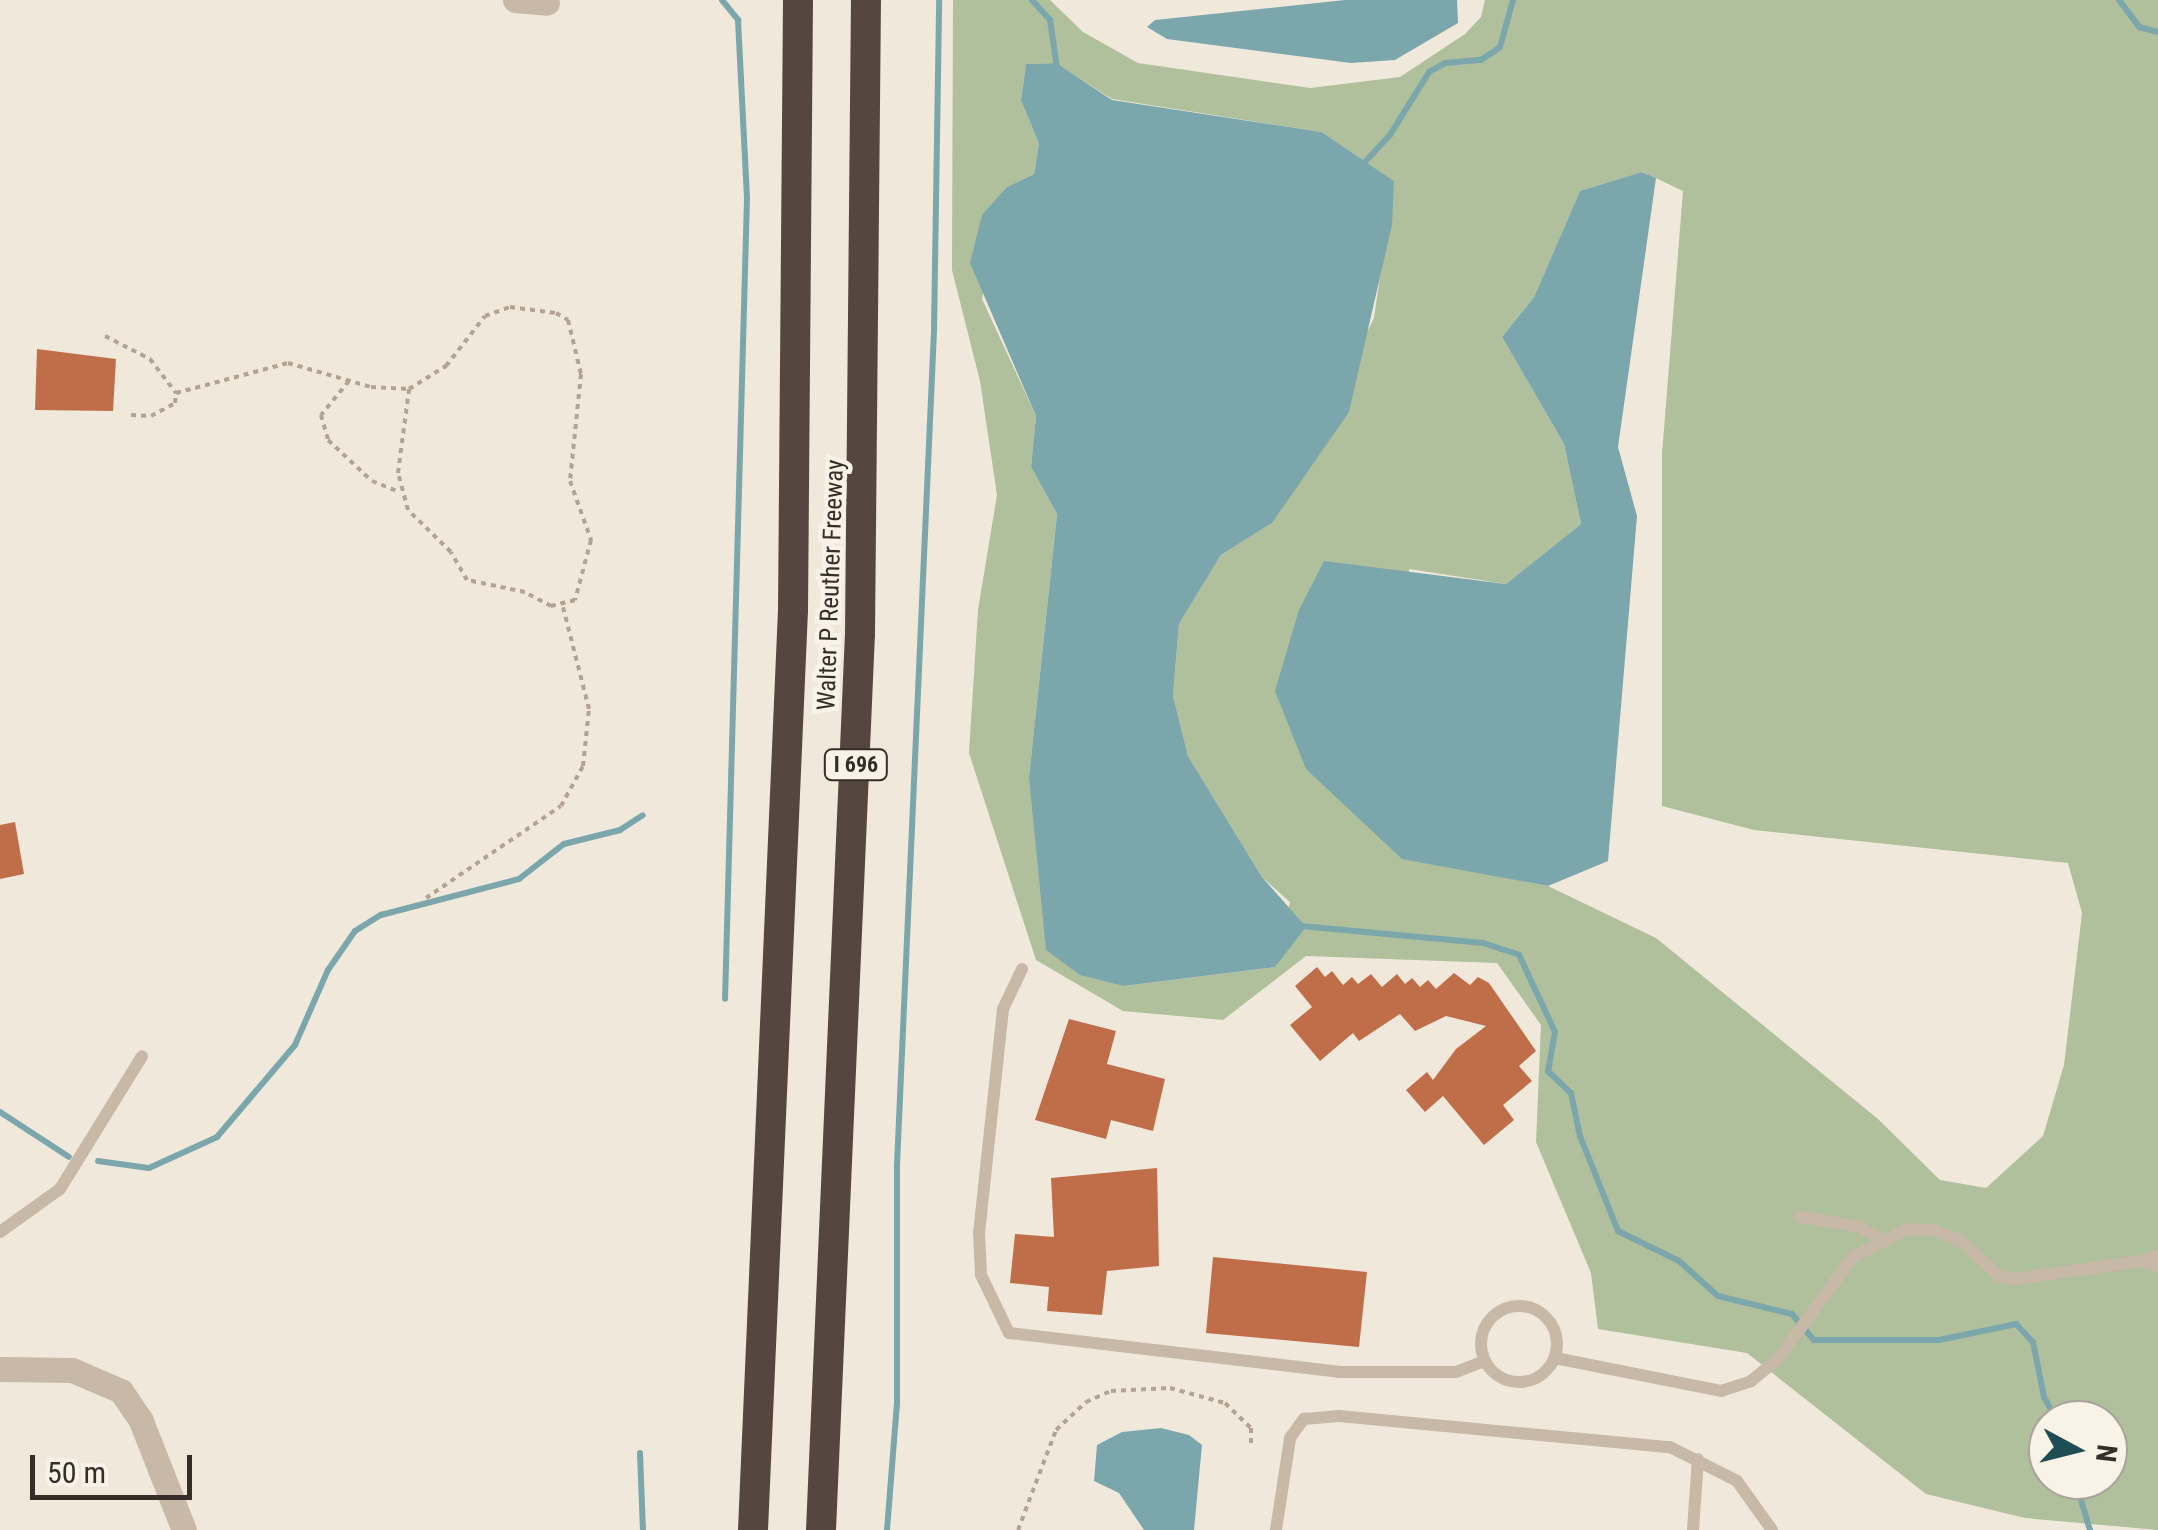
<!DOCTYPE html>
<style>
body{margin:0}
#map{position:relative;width:2158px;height:1530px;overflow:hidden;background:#f0e8db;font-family:"Roboto Condensed",sans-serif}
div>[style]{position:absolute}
.green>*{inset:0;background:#b0bf9c}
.water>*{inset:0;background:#7ba7ac}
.stream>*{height:6px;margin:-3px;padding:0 3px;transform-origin:3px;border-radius:3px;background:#7ba7ac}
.building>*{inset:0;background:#c06e49}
.path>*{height:4px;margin-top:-2px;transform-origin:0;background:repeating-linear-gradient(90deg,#b3a392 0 5px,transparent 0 10px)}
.service>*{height:12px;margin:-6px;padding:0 6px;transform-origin:6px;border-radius:6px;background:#c8b8a7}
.service>.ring{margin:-6px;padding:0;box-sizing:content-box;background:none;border:12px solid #c8b8a7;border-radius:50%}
.minor>*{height:25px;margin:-12.5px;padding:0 12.5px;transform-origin:12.5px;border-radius:12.5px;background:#c8b8a7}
.motorway>*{height:30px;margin:-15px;padding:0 15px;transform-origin:15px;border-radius:15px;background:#55473f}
span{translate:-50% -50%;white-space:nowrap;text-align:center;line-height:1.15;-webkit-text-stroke:9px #f8f2e7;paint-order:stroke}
.shield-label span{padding:2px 8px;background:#f8f2e7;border:2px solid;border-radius:8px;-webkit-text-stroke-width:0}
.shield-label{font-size:22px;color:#352d28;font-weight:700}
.street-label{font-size:25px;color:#352d28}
.north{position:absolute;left:2028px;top:1400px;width:100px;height:100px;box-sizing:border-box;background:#f8f2e7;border:2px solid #aaa39b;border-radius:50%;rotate:97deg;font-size:28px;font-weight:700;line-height:40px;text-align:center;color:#352d28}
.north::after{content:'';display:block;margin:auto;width:35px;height:45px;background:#1f4d54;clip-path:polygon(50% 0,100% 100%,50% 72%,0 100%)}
.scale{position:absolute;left:30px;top:1455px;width:162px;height:45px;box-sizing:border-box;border:5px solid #352d28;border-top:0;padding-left:12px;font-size:30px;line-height:35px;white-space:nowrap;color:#352d28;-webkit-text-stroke:8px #f8f2e7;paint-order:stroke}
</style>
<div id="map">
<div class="green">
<i style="clip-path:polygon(evenodd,953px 0,1050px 0,1083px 32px,1138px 63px,1310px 88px,1400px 77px,1465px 34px,1481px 17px,1485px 0,2158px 0,2158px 1530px,2025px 1518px,1926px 1494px,1747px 1353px,1598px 1329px,1591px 1273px,1536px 1142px,1541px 1025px,1497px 963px,1306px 956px,1223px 1020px,1123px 1011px,1036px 960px,969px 753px,978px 610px,997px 495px,980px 381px,952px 270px,953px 0,1055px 63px,1112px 99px,1322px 132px,1394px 181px,1374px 318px,1272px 523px,1221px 555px,1179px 624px,1173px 696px,1188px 756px,1262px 877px,1290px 902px,1275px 967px,1124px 986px,1029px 777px,1057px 514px,1031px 467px,1036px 416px,982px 299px,1007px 187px,1034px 174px,1039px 144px,1021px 100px,1026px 64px,1055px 63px,953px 0,1643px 172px,1683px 191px,1662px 454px,1662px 806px,1754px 830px,2068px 863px,2082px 913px,2064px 1065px,2043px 1136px,1986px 1188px,1940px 1180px,1878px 1119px,1656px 938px,1548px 886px,1402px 858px,1409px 569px,1506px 584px,1581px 524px,1564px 444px,1502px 337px,1534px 297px,1580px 191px,1643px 172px,953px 0,2048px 1420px,2108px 1420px,2108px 1480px,2048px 1480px,2048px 1420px)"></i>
</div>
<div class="water">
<i style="clip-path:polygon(1345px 0,1457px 0,1458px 23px,1395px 60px,1351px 63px,1167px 39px,1147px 27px,1155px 20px)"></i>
<i style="clip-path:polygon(1056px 63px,1112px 100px,1322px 132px,1394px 181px,1392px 225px,1349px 412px,1272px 523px,1221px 555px,1179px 624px,1173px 696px,1188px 756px,1262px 877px,1306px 927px,1275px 967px,1124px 986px,1080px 975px,1046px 950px,1029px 777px,1057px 514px,1031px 467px,1036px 416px,970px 263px,982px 215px,1007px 187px,1034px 174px,1039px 144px,1021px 100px,1026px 64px)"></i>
<i style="clip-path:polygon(1642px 172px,1656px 178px,1618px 447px,1637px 516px,1608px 861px,1548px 886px,1402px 859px,1306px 769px,1275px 691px,1299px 610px,1324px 561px,1506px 584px,1581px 524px,1564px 444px,1502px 337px,1534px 297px,1580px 191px)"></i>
<i style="clip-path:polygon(1161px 1428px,1189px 1435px,1202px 1445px,1194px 1530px,1144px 1530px,1119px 1493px,1094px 1481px,1097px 1445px,1122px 1432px)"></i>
</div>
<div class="stream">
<i style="left:722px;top:0;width:26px;rotate:51deg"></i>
<i style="left:738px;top:20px;width:178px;rotate:87.1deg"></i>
<i style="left:747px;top:198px;width:801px;rotate:91.57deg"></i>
<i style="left:1032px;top:0;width:27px;rotate:48deg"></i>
<i style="left:1050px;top:20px;width:49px;rotate:81.7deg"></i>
<i style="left:2119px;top:0;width:34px;rotate:53deg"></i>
<i style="left:2139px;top:27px;width:20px;rotate:15deg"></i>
<i style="left:1362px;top:165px;width:41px;rotate:-47deg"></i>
<i style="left:1390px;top:135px;width:74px;rotate:-58.2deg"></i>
<i style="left:1429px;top:72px;width:18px;rotate:-29deg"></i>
<i style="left:1445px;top:63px;width:36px;rotate:-5deg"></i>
<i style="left:1481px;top:60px;width:23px;rotate:-34deg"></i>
<i style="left:1500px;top:47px;width:49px;rotate:-74.5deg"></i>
<i style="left:1301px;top:926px;width:183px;rotate:5.3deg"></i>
<i style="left:1483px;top:943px;width:38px;rotate:18deg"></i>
<i style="left:1519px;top:955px;width:85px;rotate:64.9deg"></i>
<i style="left:1555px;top:1032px;width:40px;rotate:100deg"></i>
<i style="left:1548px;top:1071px;width:32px;rotate:44deg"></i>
<i style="left:1571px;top:1093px;width:44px;rotate:78.2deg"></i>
<i style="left:1580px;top:1136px;width:102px;rotate:68.2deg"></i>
<i style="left:1618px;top:1231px;width:68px;rotate:26.2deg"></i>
<i style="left:1679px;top:1261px;width:52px;rotate:41.9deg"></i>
<i style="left:1718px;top:1296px;width:76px;rotate:13.7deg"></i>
<i style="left:1792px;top:1314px;width:34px;rotate:50deg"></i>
<i style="left:1814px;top:1340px;width:125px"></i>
<i style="left:1939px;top:1340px;width:79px;rotate:-11.7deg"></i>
<i style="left:2016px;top:1324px;width:25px;rotate:47deg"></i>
<i style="left:2033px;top:1342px;width:56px;rotate:78.7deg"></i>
<i style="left:2044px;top:1397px;width:26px;rotate:61deg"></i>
<i style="left:0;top:1112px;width:82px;rotate:33.1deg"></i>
<i style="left:98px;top:1161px;width:51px;rotate:7.8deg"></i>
<i style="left:149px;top:1168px;width:75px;rotate:-24.5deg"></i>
<i style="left:217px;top:1137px;width:121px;rotate:-49.7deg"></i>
<i style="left:295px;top:1045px;width:82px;rotate:-66.3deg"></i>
<i style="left:328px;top:970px;width:47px;rotate:-55.3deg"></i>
<i style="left:355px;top:931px;width:31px;rotate:-32deg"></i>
<i style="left:381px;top:915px;width:143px;rotate:-14.6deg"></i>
<i style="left:519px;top:879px;width:57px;rotate:-37.9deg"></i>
<i style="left:564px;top:844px;width:58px;rotate:-14deg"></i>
<i style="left:620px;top:830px;width:27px;rotate:-33deg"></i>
<i style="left:640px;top:1453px;width:77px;rotate:87.8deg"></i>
<i style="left:2075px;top:1480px;width:52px;rotate:73.3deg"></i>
<i style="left:887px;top:1530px;width:128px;rotate:-85.5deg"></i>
<i style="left:897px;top:1402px;width:237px;rotate:-90deg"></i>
<i style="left:897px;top:1165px;width:836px;rotate:-87.46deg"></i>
<i style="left:934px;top:330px;width:330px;rotate:-89.1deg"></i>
</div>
<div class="building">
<i style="clip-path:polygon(37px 349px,116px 359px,113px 411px,35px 410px)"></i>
<i style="clip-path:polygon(15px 822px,24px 874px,0 879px,0 825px)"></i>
<i style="clip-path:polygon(1317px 967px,1325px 977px,1332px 971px,1343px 985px,1352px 977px,1358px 984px,1371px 974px,1382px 987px,1397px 974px,1405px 984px,1412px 978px,1420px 987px,1428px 980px,1436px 989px,1454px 973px,1470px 985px,1478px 977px,1489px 983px,1536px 1051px,1519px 1066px,1532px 1081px,1503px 1105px,1514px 1120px,1484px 1145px,1443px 1096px,1425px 1112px,1406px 1090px,1427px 1072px,1433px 1080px,1456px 1049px,1486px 1026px,1446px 1016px,1415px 1031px,1400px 1014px,1359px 1041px,1353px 1033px,1320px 1061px,1290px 1025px,1312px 1007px,1295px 986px)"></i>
<i style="clip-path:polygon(1069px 1019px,1116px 1031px,1107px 1064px,1165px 1079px,1153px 1131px,1111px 1120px,1106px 1139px,1035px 1120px)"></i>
<i style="clip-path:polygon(1157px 1168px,1159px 1266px,1107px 1271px,1102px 1315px,1047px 1311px,1049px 1287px,1010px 1283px,1015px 1234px,1054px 1237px,1051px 1178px)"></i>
<i style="clip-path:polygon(1213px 1257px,1367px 1272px,1359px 1347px,1206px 1333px)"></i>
</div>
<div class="path">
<i style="left:105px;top:336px;width:51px;rotate:27.1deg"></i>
<i style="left:150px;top:359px;width:43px;rotate:52.6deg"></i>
<i style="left:349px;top:381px;width:44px;rotate:129.5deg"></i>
<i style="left:321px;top:415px;width:26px;rotate:74deg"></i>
<i style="left:328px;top:440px;width:60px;rotate:43deg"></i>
<i style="left:372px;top:481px;width:29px;rotate:22deg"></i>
<i style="left:131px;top:415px;width:20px;rotate:3deg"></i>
<i style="left:151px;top:416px;width:27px;rotate:-28deg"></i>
<i style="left:175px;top:403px;width:10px;rotate:-84deg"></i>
<i style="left:176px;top:393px;width:116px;rotate:-15deg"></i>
<i style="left:288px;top:363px;width:86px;rotate:16.1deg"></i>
<i style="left:371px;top:387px;width:38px;rotate:3deg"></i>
<i style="left:409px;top:389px;width:44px;rotate:-31.9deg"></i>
<i style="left:446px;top:366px;width:63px;rotate:-52deg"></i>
<i style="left:485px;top:316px;width:27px;rotate:-20deg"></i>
<i style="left:510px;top:307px;width:46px;rotate:7.4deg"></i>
<i style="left:556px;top:313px;width:14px;rotate:30deg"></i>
<i style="left:568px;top:320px;width:56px;rotate:76.5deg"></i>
<i style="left:581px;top:374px;width:108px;rotate:95.9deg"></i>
<i style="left:570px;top:481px;width:63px;rotate:70.4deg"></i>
<i style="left:591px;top:540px;width:62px;rotate:104.9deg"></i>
<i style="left:575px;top:600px;width:25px;rotate:166deg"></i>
<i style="left:551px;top:606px;width:30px;rotate:-152deg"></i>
<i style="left:525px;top:592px;width:59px;rotate:-168.3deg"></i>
<i style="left:467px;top:580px;width:32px;rotate:-120deg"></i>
<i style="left:451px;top:552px;width:60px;rotate:-135.7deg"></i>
<i style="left:408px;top:510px;width:38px;rotate:-105deg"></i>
<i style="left:398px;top:473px;width:85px;rotate:-82.5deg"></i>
<i style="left:426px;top:898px;width:163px;rotate:-34.3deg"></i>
<i style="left:561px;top:806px;width:46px;rotate:-61.2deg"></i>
<i style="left:583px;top:766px;width:57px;rotate:-84deg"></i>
<i style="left:589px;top:709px;width:105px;rotate:-104.3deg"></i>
<i style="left:1018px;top:1530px;width:107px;rotate:-69.2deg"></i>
<i style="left:1056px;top:1430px;width:41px;rotate:-43deg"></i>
<i style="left:1086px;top:1402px;width:27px;rotate:-24deg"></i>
<i style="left:1111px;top:1391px;width:59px;rotate:-2.9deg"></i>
<i style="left:1170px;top:1388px;width:57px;rotate:15.3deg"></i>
<i style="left:1225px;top:1403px;width:36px;rotate:44deg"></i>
<i style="left:1251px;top:1428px;width:16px;rotate:90deg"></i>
</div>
<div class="service">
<i style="left:1022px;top:969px;width:44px;rotate:115.4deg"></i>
<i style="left:1003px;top:1009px;width:224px;rotate:96.1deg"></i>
<i style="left:979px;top:1232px;width:43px;rotate:87.3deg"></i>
<i style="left:981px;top:1275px;width:64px;rotate:64.2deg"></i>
<i style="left:1009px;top:1333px;width:332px;rotate:6.7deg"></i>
<i style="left:1339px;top:1372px;width:117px"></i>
<i style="left:1456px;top:1372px;width:31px;rotate:-21deg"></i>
<i style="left:1800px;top:1217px;width:58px;rotate:9deg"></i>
<i style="left:1857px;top:1226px;width:27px;rotate:28deg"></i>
<i style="left:0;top:1232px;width:74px;rotate:-35.6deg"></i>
<i style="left:60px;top:1189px;width:156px;rotate:-58.3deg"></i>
<i style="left:2158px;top:1255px;width:17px;rotate:159deg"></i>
<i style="left:2142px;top:1261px;width:17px;rotate:17deg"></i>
<i class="ring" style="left:1481px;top:1306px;width:64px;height:64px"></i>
<i style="left:1555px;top:1358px;width:169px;rotate:11.2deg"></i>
<i style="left:1721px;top:1391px;width:32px;rotate:-18deg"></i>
<i style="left:1751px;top:1381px;width:35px;rotate:-39deg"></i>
<i style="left:1778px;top:1359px;width:127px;rotate:-53.7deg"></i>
<i style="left:1853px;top:1257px;width:61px;rotate:-27.4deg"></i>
<i style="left:1907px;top:1229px;width:27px;rotate:2deg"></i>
<i style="left:1934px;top:1230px;width:31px;rotate:22deg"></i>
<i style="left:1963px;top:1242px;width:49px;rotate:44.2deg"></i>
<i style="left:1998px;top:1276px;width:17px;rotate:10deg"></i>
<i style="left:2015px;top:1279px;width:128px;rotate:-8.1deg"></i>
<i style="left:1276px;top:1530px;width:93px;rotate:-81.3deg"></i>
<i style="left:1290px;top:1438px;width:24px;rotate:-54deg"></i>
<i style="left:1304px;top:1419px;width:35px;rotate:-5deg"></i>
<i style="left:1339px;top:1416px;width:332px;rotate:5.4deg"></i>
<i style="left:1670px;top:1447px;width:75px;rotate:26.9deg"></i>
<i style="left:1737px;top:1481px;width:60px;rotate:54.5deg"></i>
<i style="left:1693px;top:1530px;width:71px;rotate:-86deg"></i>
</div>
<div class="minor">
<i style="left:515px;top:0;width:32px;rotate:5deg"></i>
<i style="left:0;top:1369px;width:72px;rotate:0.8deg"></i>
<i style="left:72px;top:1370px;width:53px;rotate:23.2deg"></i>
<i style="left:121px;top:1391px;width:36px;rotate:56deg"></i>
<i style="left:141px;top:1421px;width:117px;rotate:68.5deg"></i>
</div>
<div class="motorway">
<i style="left:753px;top:1530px;width:921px;rotate:-87.51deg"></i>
<i style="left:793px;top:610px;width:610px;rotate:-89.53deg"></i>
<i style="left:821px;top:1530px;width:897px;rotate:-87.51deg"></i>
<i style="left:860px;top:634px;width:634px;rotate:-89.46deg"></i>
</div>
<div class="shield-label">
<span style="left:856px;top:765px">I 696</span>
</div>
<div class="street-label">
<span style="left:831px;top:585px;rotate:-88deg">Walter P Reuther Freeway</span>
</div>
<div class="north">N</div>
<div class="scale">50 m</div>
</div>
